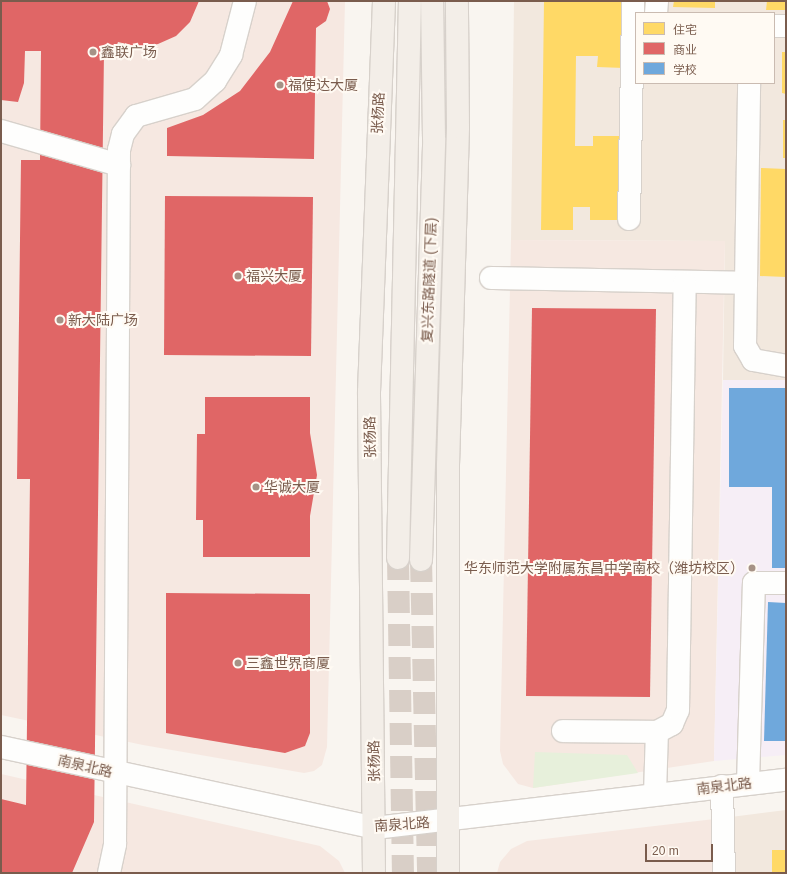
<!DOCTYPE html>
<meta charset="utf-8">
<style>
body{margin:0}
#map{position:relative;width:787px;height:874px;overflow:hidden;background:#f9f5f0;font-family:Helvetica,"Noto Sans SC",sans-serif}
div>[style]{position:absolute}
.residential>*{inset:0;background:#f2e8de}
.commercial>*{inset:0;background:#f6e8e1}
.education>*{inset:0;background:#f6eef6}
.green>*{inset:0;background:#e7f0db}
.homes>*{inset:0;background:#ffd966}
.shops>*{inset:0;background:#e06666}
.schools>*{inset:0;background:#6fa8dc}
.major-tunnel>*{height:22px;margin-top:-11px;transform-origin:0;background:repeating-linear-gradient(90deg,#d9cfc7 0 22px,transparent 0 33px)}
.roads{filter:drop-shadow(1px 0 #d7d1cb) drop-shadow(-1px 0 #d7d1cb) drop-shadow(0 1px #d7d1cb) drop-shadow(0 -1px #d7d1cb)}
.minor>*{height:22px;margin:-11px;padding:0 11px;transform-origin:11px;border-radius:11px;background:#fefefd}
.major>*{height:22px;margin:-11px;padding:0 11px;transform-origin:11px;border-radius:11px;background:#f3eee8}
.dots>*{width:11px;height:11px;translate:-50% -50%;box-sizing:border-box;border:2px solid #fffaf3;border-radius:50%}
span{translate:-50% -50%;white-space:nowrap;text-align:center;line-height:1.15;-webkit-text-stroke:4px #fffaf3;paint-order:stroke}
.poi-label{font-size:14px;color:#7a5c4d}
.left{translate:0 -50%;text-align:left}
.right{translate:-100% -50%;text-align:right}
.street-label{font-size:14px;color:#7a5c4d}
.frame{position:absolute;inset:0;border:2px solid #7a5c4d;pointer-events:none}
.legend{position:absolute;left:635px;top:12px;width:140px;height:72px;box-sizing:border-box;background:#fffaf3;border:1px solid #cabbb1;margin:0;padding:5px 7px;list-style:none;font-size:12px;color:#7a5c4d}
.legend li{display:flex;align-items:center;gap:8px;height:20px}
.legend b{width:20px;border:1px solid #cabbb1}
.scale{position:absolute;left:645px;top:844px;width:68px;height:18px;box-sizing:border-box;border:2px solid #7a5c4d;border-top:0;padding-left:5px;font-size:12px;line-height:14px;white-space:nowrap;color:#7a5c4d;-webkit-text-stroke:3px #fffaf3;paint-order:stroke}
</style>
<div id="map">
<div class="residential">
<i style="clip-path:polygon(evenodd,514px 1px,786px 1px,786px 380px,723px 380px,725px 241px,511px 240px,514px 1px,636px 13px,774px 13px,774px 83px,636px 83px,636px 13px)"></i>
<i style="clip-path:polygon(786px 810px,786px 873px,724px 873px,723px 818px)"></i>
</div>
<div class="commercial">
<i style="clip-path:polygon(1px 1px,345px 1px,327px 747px,322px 765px,314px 771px,304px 773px,143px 745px,1px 715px)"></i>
<i style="clip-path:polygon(511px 240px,725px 241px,714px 761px,533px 788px,518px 784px,503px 764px,500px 751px)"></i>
<i style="clip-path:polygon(1px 774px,320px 846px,339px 861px,345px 873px,1px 873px)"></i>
<i style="clip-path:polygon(723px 818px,724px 873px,497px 873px,500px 862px,511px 849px,527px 841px)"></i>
</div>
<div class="education">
<i style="clip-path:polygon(723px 380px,786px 380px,786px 755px,714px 761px)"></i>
</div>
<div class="green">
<i style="clip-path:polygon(535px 752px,627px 755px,638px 773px,533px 788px)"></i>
</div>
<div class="homes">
<i style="clip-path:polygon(544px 1px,625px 1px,624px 68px,597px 67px,598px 56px,576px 56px,575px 146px,593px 146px,593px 136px,622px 136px,621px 220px,590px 220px,590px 207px,573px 207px,573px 230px,541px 230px)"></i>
<i style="clip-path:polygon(674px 1px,715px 1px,715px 8px,673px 7px)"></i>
<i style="clip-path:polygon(767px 1px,786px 1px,786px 10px,766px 10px)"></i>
<i style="clip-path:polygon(782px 52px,786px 52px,786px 94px,782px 93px)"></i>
<i style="clip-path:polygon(783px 120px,786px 120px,786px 158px,783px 158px)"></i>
<i style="clip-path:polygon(761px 168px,786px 169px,786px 277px,760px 276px)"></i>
<i style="clip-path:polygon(772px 850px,786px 850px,786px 873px,772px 873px)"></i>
</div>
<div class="shops">
<i style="clip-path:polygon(1px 1px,199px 1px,190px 22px,176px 36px,158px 44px,139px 47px,118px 42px,114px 53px,104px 52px,94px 822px,72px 873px,1px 873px,1px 799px,26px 805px,30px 479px,17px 479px,21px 160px,40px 160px,41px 51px,25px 51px,24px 83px,18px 102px,1px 100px)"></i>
<i style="clip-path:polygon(293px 1px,327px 1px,330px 9px,326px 21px,316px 28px,314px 159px,167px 156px,167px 128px,203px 115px,240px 91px,270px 52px)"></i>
<i style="clip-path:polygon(165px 196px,313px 197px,311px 356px,164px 355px)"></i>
<i style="clip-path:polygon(532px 308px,656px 309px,650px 697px,526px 696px)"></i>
<i style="clip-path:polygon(205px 397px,310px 397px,310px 433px,317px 475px,310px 516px,310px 557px,203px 557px,203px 520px,196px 520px,197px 434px,205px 434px)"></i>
<i style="clip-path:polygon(166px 593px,310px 594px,310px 733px,305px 746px,285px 753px,166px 733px)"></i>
</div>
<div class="schools">
<i style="clip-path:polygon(729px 388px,786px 388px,786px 568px,772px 568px,772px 487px,729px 487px)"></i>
<i style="clip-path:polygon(768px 602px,786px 603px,786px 741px,764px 741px)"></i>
</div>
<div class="major-tunnel">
<i style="left:398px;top:558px;width:315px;rotate:89.1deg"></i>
<i style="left:421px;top:560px;width:313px;rotate:88.7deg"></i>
</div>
<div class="roads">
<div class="minor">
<i style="left:656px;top:13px;width:12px;rotate:-85deg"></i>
<i style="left:774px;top:26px;width:12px"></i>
<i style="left:1px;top:131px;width:123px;rotate:16.1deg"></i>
<i style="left:629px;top:219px;width:218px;rotate:-88.9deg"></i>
<i style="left:491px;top:278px;width:255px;rotate:1.1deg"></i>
<i style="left:746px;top:283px;width:200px;rotate:-89.1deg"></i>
<i style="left:746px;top:283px;width:63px;rotate:90.9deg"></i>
<i style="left:745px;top:346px;width:16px;rotate:60deg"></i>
<i style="left:753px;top:360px;width:34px;rotate:10deg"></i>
<i style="left:563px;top:731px;width:94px;rotate:0.6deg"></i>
<i style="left:1px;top:747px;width:383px;rotate:12.2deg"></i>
<i style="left:375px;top:828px;width:414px;rotate:-6.7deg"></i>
<i style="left:748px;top:783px;width:200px;rotate:-88.3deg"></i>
<i style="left:754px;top:583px;width:32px"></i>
<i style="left:722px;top:786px;width:87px;rotate:88.7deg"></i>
<i style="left:655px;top:794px;width:62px;rotate:-88.2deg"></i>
<i style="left:657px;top:732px;width:17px;rotate:-28deg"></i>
<i style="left:672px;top:724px;width:15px;rotate:-67deg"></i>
<i style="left:678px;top:710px;width:427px;rotate:-89.1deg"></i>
<i style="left:109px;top:873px;width:30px;rotate:-78deg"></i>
<i style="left:115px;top:844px;width:694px;rotate:-89.67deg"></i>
<i style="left:119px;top:150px;width:16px;rotate:-76deg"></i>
<i style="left:123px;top:134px;width:22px;rotate:-54deg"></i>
<i style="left:136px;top:116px;width:61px;rotate:-16.1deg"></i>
<i style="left:195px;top:99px;width:27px;rotate:-42deg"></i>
<i style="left:215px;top:81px;width:31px;rotate:-58deg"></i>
<i style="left:231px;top:55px;width:56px;rotate:-75.5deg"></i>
</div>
<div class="major">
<i style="left:398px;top:558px;width:557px;rotate:-88.77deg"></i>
<i style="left:421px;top:560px;width:422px;rotate:-88.2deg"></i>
<i style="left:434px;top:138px;width:137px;rotate:-90.8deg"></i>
<i style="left:374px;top:873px;width:481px;rotate:-90.6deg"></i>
<i style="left:369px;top:392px;width:391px;rotate:-87.8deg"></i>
<i style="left:448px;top:873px;width:408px;rotate:-90deg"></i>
<i style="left:448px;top:465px;width:338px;rotate:-88.3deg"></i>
<i style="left:458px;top:127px;width:126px;rotate:-90.5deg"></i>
</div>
</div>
<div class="dots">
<i style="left:93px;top:52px;background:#a69286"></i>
<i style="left:280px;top:85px;background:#a69286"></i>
<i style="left:238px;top:276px;background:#a69286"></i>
<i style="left:60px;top:320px;background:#a69286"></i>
<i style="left:256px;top:487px;background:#a69286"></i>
<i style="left:752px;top:568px;background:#a69286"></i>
<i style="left:238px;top:663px;background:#a69286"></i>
</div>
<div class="poi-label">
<span class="left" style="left:101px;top:52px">鑫联广场</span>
<span class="left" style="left:288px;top:85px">福使达大厦</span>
<span class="left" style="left:246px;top:276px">福兴大厦</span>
<span class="left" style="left:68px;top:320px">新大陆广场</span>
<span class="left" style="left:264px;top:487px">华诚大厦</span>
<span class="right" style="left:744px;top:568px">华东师范大学附属东昌中学南校（潍坊校区）</span>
<span class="left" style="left:246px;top:663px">三鑫世界商厦</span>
</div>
<div class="street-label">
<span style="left:378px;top:113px;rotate:-87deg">张杨路</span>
<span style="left:429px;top:280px;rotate:-88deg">复兴东路隧道 (下层)</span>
<span style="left:370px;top:437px;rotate:-91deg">张杨路</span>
<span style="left:374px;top:761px;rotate:-91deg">张杨路</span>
<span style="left:85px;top:766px;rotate:13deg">南泉北路</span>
<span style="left:724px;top:786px;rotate:-7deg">南泉北路</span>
<span style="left:402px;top:824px;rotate:-4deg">南泉北路</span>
</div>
<div class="frame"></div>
<ul class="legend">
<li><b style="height:11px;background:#ffd966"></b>住宅</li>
<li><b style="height:11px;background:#e06666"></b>商业</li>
<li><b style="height:11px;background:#6fa8dc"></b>学校</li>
</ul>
<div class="scale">20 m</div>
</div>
